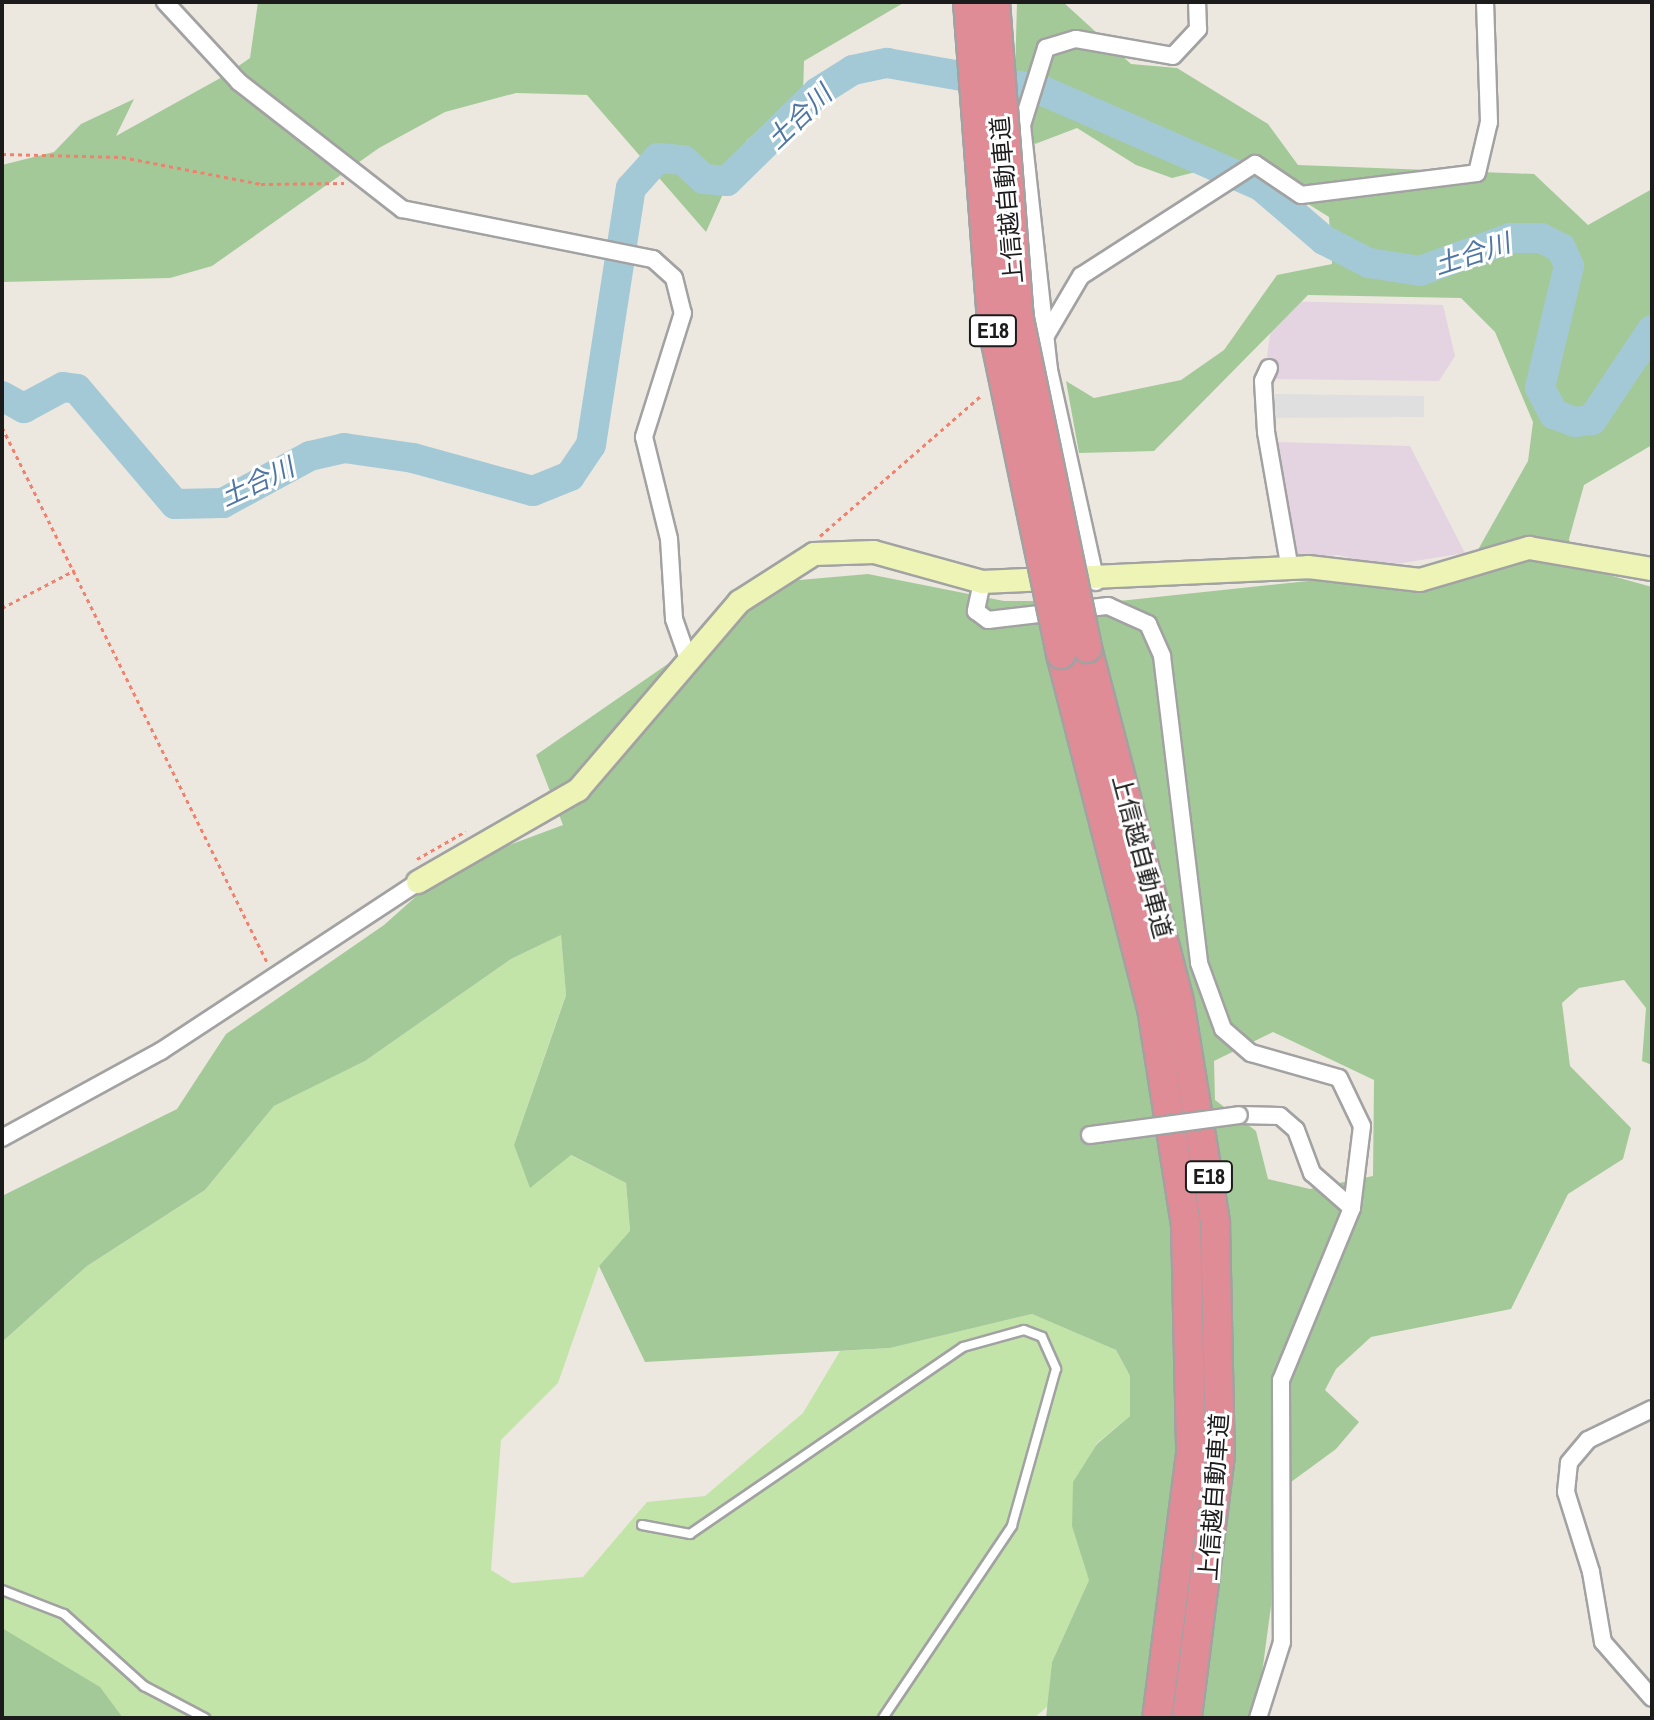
<!DOCTYPE html>
<meta charset="utf-8">
<style>
body{margin:0}
#map{position:relative;width:1654px;height:1720px;overflow:hidden;background:#ece8e0;font-family:"Archivo Narrow","Noto Sans JP",sans-serif}
div>[style]{position:absolute}
.industrial>*{inset:0;background:#e4d3e0}
.grass>*{inset:0;background:#c3e4a8}
.forest>*{inset:0;background:#a4c998}
.parking>*{inset:0;background:#dfdfdf}
.river>*{height:30px;margin:-15px;padding:0 15px;transform-origin:15px;border-radius:15px;background:#a3c9d7}
.path>*{height:3px;margin-top:-1.5px;transform-origin:0;background:repeating-linear-gradient(90deg,#f0816d 0 4px,transparent 0 8px)}
.roads{filter:drop-shadow(2px 0 #a2a2a2) drop-shadow(-2px 0 #a2a2a2) drop-shadow(0 2px #a2a2a2) drop-shadow(0 -2px #a2a2a2)}
.lane>*{height:8px;margin:-4px;padding:0 4px;transform-origin:4px;border-radius:4px;background:#fff}
.street>*{height:16px;margin:-8px;padding:0 8px;transform-origin:8px;border-radius:8px;background:#fff}
.secondary>*{height:22px;margin:-11px;padding:0 11px;transform-origin:11px;border-radius:11px;background:#eef4b6}
.highway>*{height:28px;margin:-14px;padding:0 14px;transform-origin:14px;border-radius:14px;background:#df8c97}
.bridges{filter:drop-shadow(2px 0 #a2a2a2) drop-shadow(-2px 0 #a2a2a2) drop-shadow(0 2px #a2a2a2) drop-shadow(0 -2px #a2a2a2)}
.street-bridge>*{height:16px;margin:-8px;padding:0 8px;transform-origin:8px;border-radius:8px;background:#fff}
.highway-bridge>*{height:28px;margin:-14px;padding:0 14px;transform-origin:14px;border-radius:14px;background:#df8c97}
span{translate:-50% -50%;white-space:nowrap;text-align:center;line-height:1.15;-webkit-text-stroke:6px #fff;paint-order:stroke}
.shield-label span{padding:2px 6px;background:#fff;border:2px solid;border-radius:6px;-webkit-text-stroke-width:0}
.shield-label{font-size:22px;color:#1b1b1b;font-weight:700}
.street-label{font-size:24px;color:#1b1b1b}
.water-label{font-size:26px;color:#4e75a3;font-style:italic}
.frame{position:absolute;inset:0;border:4px solid #1b1b1b;pointer-events:none}
</style>
<div id="map">
<div class="industrial">
<i style="clip-path:polygon(1275px 301px,1443px 305px,1455px 356px,1439px 381px,1274px 379px,1267px 356px)"></i>
<i style="clip-path:polygon(1276px 442px,1410px 446px,1465px 553px,1383px 566px,1338px 555px,1296px 558px)"></i>
</div>
<div class="grass">
<i style="clip-path:polygon(561px 935px,566px 994px,514px 1145px,570px 1155px,626px 1183px,630px 1232px,599px 1266px,558px 1383px,501px 1440px,491px 1570px,512px 1583px,583px 1577px,647px 1502px,705px 1496px,803px 1413px,840px 1351px,890px 1348px,1032px 1314px,1116px 1350px,1130px 1376px,1130px 1416px,1096px 1444px,1089px 1580px,1052px 1662px,1048px 1706px,1034px 1718px,2px 1718px,2px 1342px,87px 1266px,205px 1190px,274px 1106px,365px 1061px,511px 959px)"></i>
</div>
<div class="forest">
<i style="clip-path:polygon(258px 2px,905px 2px,804px 61px,803px 97px,747px 140px,706px 232px,587px 95px,516px 93px,445px 112px,379px 148px,212px 266px,170px 278px,2px 282px,2px 165px,54px 152px,81px 124px,134px 99px,116px 136px,224px 76px,250px 58px)"></i>
<i style="clip-path:polygon(evenodd,1017px 2px,1063px 2px,1131px 64px,1177px 68px,1268px 124px,1298px 165px,1534px 174px,1588px 225px,1652px 189px,1652px 445px,1584px 485px,1569px 539px,1573px 565px,1652px 587px,1652px 1065px,1642px 1061px,1646px 1008px,1624px 980px,1579px 988px,1562px 1003px,1570px 1066px,1631px 1128px,1623px 1159px,1568px 1194px,1511px 1309px,1371px 1337px,1336px 1369px,1325px 1390px,1359px 1422px,1336px 1449px,1272px 1496px,1271px 1606px,1256px 1718px,1046px 1718px,1052px 1662px,1089px 1580px,1072px 1526px,1073px 1482px,1097px 1444px,1130px 1416px,1130px 1376px,1116px 1350px,1032px 1314px,890px 1348px,645px 1362px,599px 1266px,630px 1231px,626px 1183px,571px 1155px,530px 1188px,514px 1145px,566px 995px,561px 935px,511px 959px,365px 1061px,274px 1106px,205px 1190px,87px 1266px,2px 1342px,2px 1196px,177px 1109px,226px 1034px,384px 925px,448px 868px,563px 825px,536px 755px,788px 581px,868px 574px,1004px 601px,1119px 601px,1327px 579px,1448px 585px,1479px 548px,1528px 461px,1533px 422px,1495px 332px,1461px 298px,1308px 295px,1154px 451px,1079px 453px,1066px 381px,1094px 398px,1181px 380px,1224px 350px,1277px 275px,1332px 264px,1329px 217px,1239px 161px,1172px 178px,1136px 165px,1077px 128px,1035px 144px,1014px 112px,1017px 2px,1273px 1032px,1374px 1080px,1373px 1176px,1310px 1189px,1268px 1179px,1256px 1131px,1215px 1100px,1214px 1061px,1273px 1032px)"></i>
<i style="clip-path:polygon(2px 1628px,100px 1687px,123px 1718px,2px 1718px)"></i>
</div>
<div class="parking">
<i style="clip-path:polygon(1274px 394px,1424px 396px,1424px 417px,1274px 418px)"></i>
</div>
<div class="river">
<i style="left:2px;top:396px;width:25px;rotate:29deg"></i>
<i style="left:24px;top:408px;width:44px;rotate:-28.3deg"></i>
<i style="left:63px;top:387px;width:14px;rotate:8deg"></i>
<i style="left:77px;top:389px;width:151px;rotate:49.6deg"></i>
<i style="left:175px;top:504px;width:48px;rotate:-1.2deg"></i>
<i style="left:223px;top:503px;width:99px;rotate:-28.4deg"></i>
<i style="left:310px;top:456px;width:35px;rotate:-13deg"></i>
<i style="left:344px;top:448px;width:70px;rotate:8.2deg"></i>
<i style="left:413px;top:458px;width:124px;rotate:15.4deg"></i>
<i style="left:533px;top:491px;width:40px;rotate:-22deg"></i>
<i style="left:570px;top:476px;width:37px;rotate:-56deg"></i>
<i style="left:591px;top:445px;width:260px;rotate:-81.2deg"></i>
<i style="left:631px;top:188px;width:40px;rotate:-48deg"></i>
<i style="left:658px;top:158px;width:25px;rotate:5deg"></i>
<i style="left:683px;top:160px;width:28px;rotate:42deg"></i>
<i style="left:704px;top:179px;width:23px;rotate:5deg"></i>
<i style="left:727px;top:181px;width:127px;rotate:-44.4deg"></i>
<i style="left:818px;top:92px;width:41px;rotate:-32.2deg"></i>
<i style="left:853px;top:70px;width:35px;rotate:-12deg"></i>
<i style="left:887px;top:63px;width:156px;rotate:9.9deg"></i>
<i style="left:1041px;top:90px;width:240px;rotate:23.6deg"></i>
<i style="left:1261px;top:186px;width:83px;rotate:40.6deg"></i>
<i style="left:1324px;top:240px;width:51px;rotate:27.1deg"></i>
<i style="left:1369px;top:263px;width:52px;rotate:8.9deg"></i>
<i style="left:1420px;top:271px;width:96px;rotate:-20.1deg"></i>
<i style="left:1510px;top:238px;width:31px"></i>
<i style="left:1541px;top:238px;width:22px;rotate:27deg"></i>
<i style="left:1561px;top:248px;width:20px;rotate:66deg"></i>
<i style="left:1569px;top:266px;width:125px;rotate:103.4deg"></i>
<i style="left:1540px;top:388px;width:30px;rotate:62deg"></i>
<i style="left:1554px;top:414px;width:22px;rotate:21deg"></i>
<i style="left:1575px;top:422px;width:17px;rotate:-7deg"></i>
<i style="left:1592px;top:420px;width:108px;rotate:-56.3deg"></i>
</div>
<div class="path">
<i style="left:2px;top:154px;width:120px;rotate:1.4deg"></i>
<i style="left:122px;top:157px;width:142px;rotate:11deg"></i>
<i style="left:261px;top:184px;width:83px;rotate:-0.7deg"></i>
<i style="left:2px;top:427px;width:599px;rotate:63.65deg"></i>
<i style="left:820px;top:536px;width:216px;rotate:-41.1deg"></i>
<i style="left:2px;top:608px;width:82px;rotate:-27.5deg"></i>
<i style="left:417px;top:859px;width:56px;rotate:-29.7deg"></i>
</div>
<div class="roads">
<div class="lane">
<i style="left:642px;top:1525px;width:49px;rotate:10.6deg"></i>
<i style="left:690px;top:1534px;width:331px;rotate:-34.4deg"></i>
<i style="left:963px;top:1347px;width:63px;rotate:-15.6deg"></i>
<i style="left:1024px;top:1330px;width:19px;rotate:21deg"></i>
<i style="left:1042px;top:1337px;width:35px;rotate:66deg"></i>
<i style="left:1056px;top:1369px;width:163px;rotate:105.7deg"></i>
<i style="left:1012px;top:1526px;width:231px;rotate:123.9deg"></i>
<i style="left:2px;top:1590px;width:66px;rotate:21.2deg"></i>
<i style="left:64px;top:1614px;width:108px;rotate:42deg"></i>
<i style="left:144px;top:1686px;width:69px;rotate:27.7deg"></i>
</div>
<div class="street">
<i style="left:165px;top:2px;width:109px;rotate:47.2deg"></i>
<i style="left:239px;top:82px;width:207px;rotate:37.9deg"></i>
<i style="left:402px;top:209px;width:256px;rotate:11.3deg"></i>
<i style="left:653px;top:259px;width:28px;rotate:42deg"></i>
<i style="left:674px;top:278px;width:36px;rotate:76deg"></i>
<i style="left:683px;top:313px;width:130px;rotate:107.5deg"></i>
<i style="left:644px;top:437px;width:105px;rotate:76.2deg"></i>
<i style="left:669px;top:539px;width:80px;rotate:86.4deg"></i>
<i style="left:674px;top:619px;width:42px;rotate:70.7deg"></i>
<i style="left:1045px;top:337px;width:71px;rotate:-59.5deg"></i>
<i style="left:1081px;top:276px;width:207px;rotate:-32.8deg"></i>
<i style="left:1255px;top:164px;width:55px;rotate:34deg"></i>
<i style="left:1301px;top:195px;width:177px;rotate:-7.1deg"></i>
<i style="left:1477px;top:173px;width:52px;rotate:-76.8deg"></i>
<i style="left:1489px;top:122px;width:120px;rotate:-91.9deg"></i>
<i style="left:1269px;top:368px;width:14px;rotate:115deg"></i>
<i style="left:1263px;top:381px;width:51px;rotate:86.6deg"></i>
<i style="left:1266px;top:432px;width:139px;rotate:80.1deg"></i>
<i style="left:982px;top:582px;width:30px;rotate:102deg"></i>
<i style="left:976px;top:611px;width:15px;rotate:37deg"></i>
<i style="left:988px;top:620px;width:121px;rotate:-6.7deg"></i>
<i style="left:1108px;top:606px;width:44px;rotate:24.2deg"></i>
<i style="left:1148px;top:624px;width:35px;rotate:66deg"></i>
<i style="left:1162px;top:656px;width:309px;rotate:83.1deg"></i>
<i style="left:1199px;top:963px;width:70px;rotate:70deg"></i>
<i style="left:1223px;top:1029px;width:37px;rotate:41deg"></i>
<i style="left:1251px;top:1053px;width:91px;rotate:15.9deg"></i>
<i style="left:1339px;top:1078px;width:53px;rotate:64.4deg"></i>
<i style="left:1362px;top:1126px;width:83px;rotate:97deg"></i>
<i style="left:1352px;top:1208px;width:186px;rotate:112.4deg"></i>
<i style="left:1281px;top:1380px;width:262px;rotate:89.8deg"></i>
<i style="left:1282px;top:1642px;width:80px;rotate:107.5deg"></i>
<i style="left:1096px;top:582px;width:217px;rotate:-102.5deg"></i>
<i style="left:1049px;top:370px;width:246px;rotate:-96.3deg"></i>
<i style="left:1022px;top:125px;width:81px;rotate:-72.7deg"></i>
<i style="left:1046px;top:48px;width:31px;rotate:-17deg"></i>
<i style="left:1076px;top:39px;width:98px;rotate:9.9deg"></i>
<i style="left:1173px;top:56px;width:37px;rotate:-47deg"></i>
<i style="left:1198px;top:29px;width:27px;rotate:-92deg"></i>
<i style="left:1239px;top:1115px;width:41px;rotate:1.4deg"></i>
<i style="left:1280px;top:1116px;width:21px;rotate:41deg"></i>
<i style="left:1296px;top:1130px;width:46px;rotate:69.6deg"></i>
<i style="left:1312px;top:1173px;width:53px;rotate:41.2deg"></i>
<i style="left:2px;top:1138px;width:181px;rotate:-28.7deg"></i>
<i style="left:161px;top:1051px;width:308px;rotate:-33.3deg"></i>
<i style="left:1652px;top:1409px;width:71px;rotate:154.2deg"></i>
<i style="left:1588px;top:1440px;width:30px;rotate:130deg"></i>
<i style="left:1569px;top:1463px;width:29px;rotate:96deg"></i>
<i style="left:1566px;top:1492px;width:84px;rotate:72.6deg"></i>
<i style="left:1591px;top:1572px;width:71px;rotate:80.3deg"></i>
<i style="left:1603px;top:1642px;width:74px;rotate:48.8deg"></i>
</div>
<div class="secondary">
<i style="left:418px;top:882px;width:185px;rotate:-29.9deg"></i>
<i style="left:578px;top:790px;width:248px;rotate:-49.4deg"></i>
<i style="left:739px;top:602px;width:89px;rotate:-32.6deg"></i>
<i style="left:814px;top:554px;width:60px;rotate:-1.9deg"></i>
<i style="left:874px;top:552px;width:112px;rotate:15.5deg"></i>
<i style="left:982px;top:582px;width:326px;rotate:-2.6deg"></i>
<i style="left:1308px;top:567px;width:113px;rotate:6.6deg"></i>
<i style="left:1420px;top:580px;width:114px;rotate:-16.4deg"></i>
<i style="left:1529px;top:548px;width:125px;rotate:9.7deg"></i>
</div>
<div class="highway">
<i style="left:1087px;top:648px;width:366px;rotate:75.4deg"></i>
<i style="left:1179px;top:1002px;width:224px;rotate:80.7deg"></i>
<i style="left:1215px;top:1223px;width:232px;rotate:88.8deg"></i>
<i style="left:1220px;top:1455px;width:265px;rotate:97.2deg"></i>
<i style="left:1061px;top:654px;width:366px;rotate:75.6deg"></i>
<i style="left:1152px;top:1008px;width:220px;rotate:81.1deg"></i>
<i style="left:1186px;top:1225px;width:229px;rotate:88.7deg"></i>
<i style="left:1191px;top:1454px;width:266px;rotate:97.3deg"></i>
</div>
</div>
<div class="bridges">
<div class="street-bridge">
<i style="left:1090px;top:1135px;width:150px;rotate:-7.6deg"></i>
</div>
<div class="highway-bridge">
<i style="left:968px;top:2px;width:322px;rotate:85.7deg"></i>
<i style="left:992px;top:323px;width:338px;rotate:78.2deg"></i>
<i style="left:995px;top:2px;width:318px;rotate:85.7deg"></i>
<i style="left:1019px;top:319px;width:336px;rotate:78.3deg"></i>
</div>
</div>
<div class="shield-label">
<span style="left:993px;top:331px">E18</span>
<span style="left:1209px;top:1177px">E18</span>
</div>
<div class="street-label">
<span style="left:1007px;top:200px;rotate:-95deg">上信越自動車道</span>
<span style="left:1142px;top:857px;rotate:75deg">上信越自動車道</span>
<span style="left:1214px;top:1497px;rotate:-86deg">上信越自動車道</span>
</div>
<div class="water-label">
<span style="left:799px;top:117px;rotate:-44deg">土合川</span>
<span style="left:1472px;top:254px;rotate:-18deg">土合川</span>
<span style="left:257px;top:482px;rotate:-25deg">土合川</span>
</div>
<div class="frame"></div>
</div>
